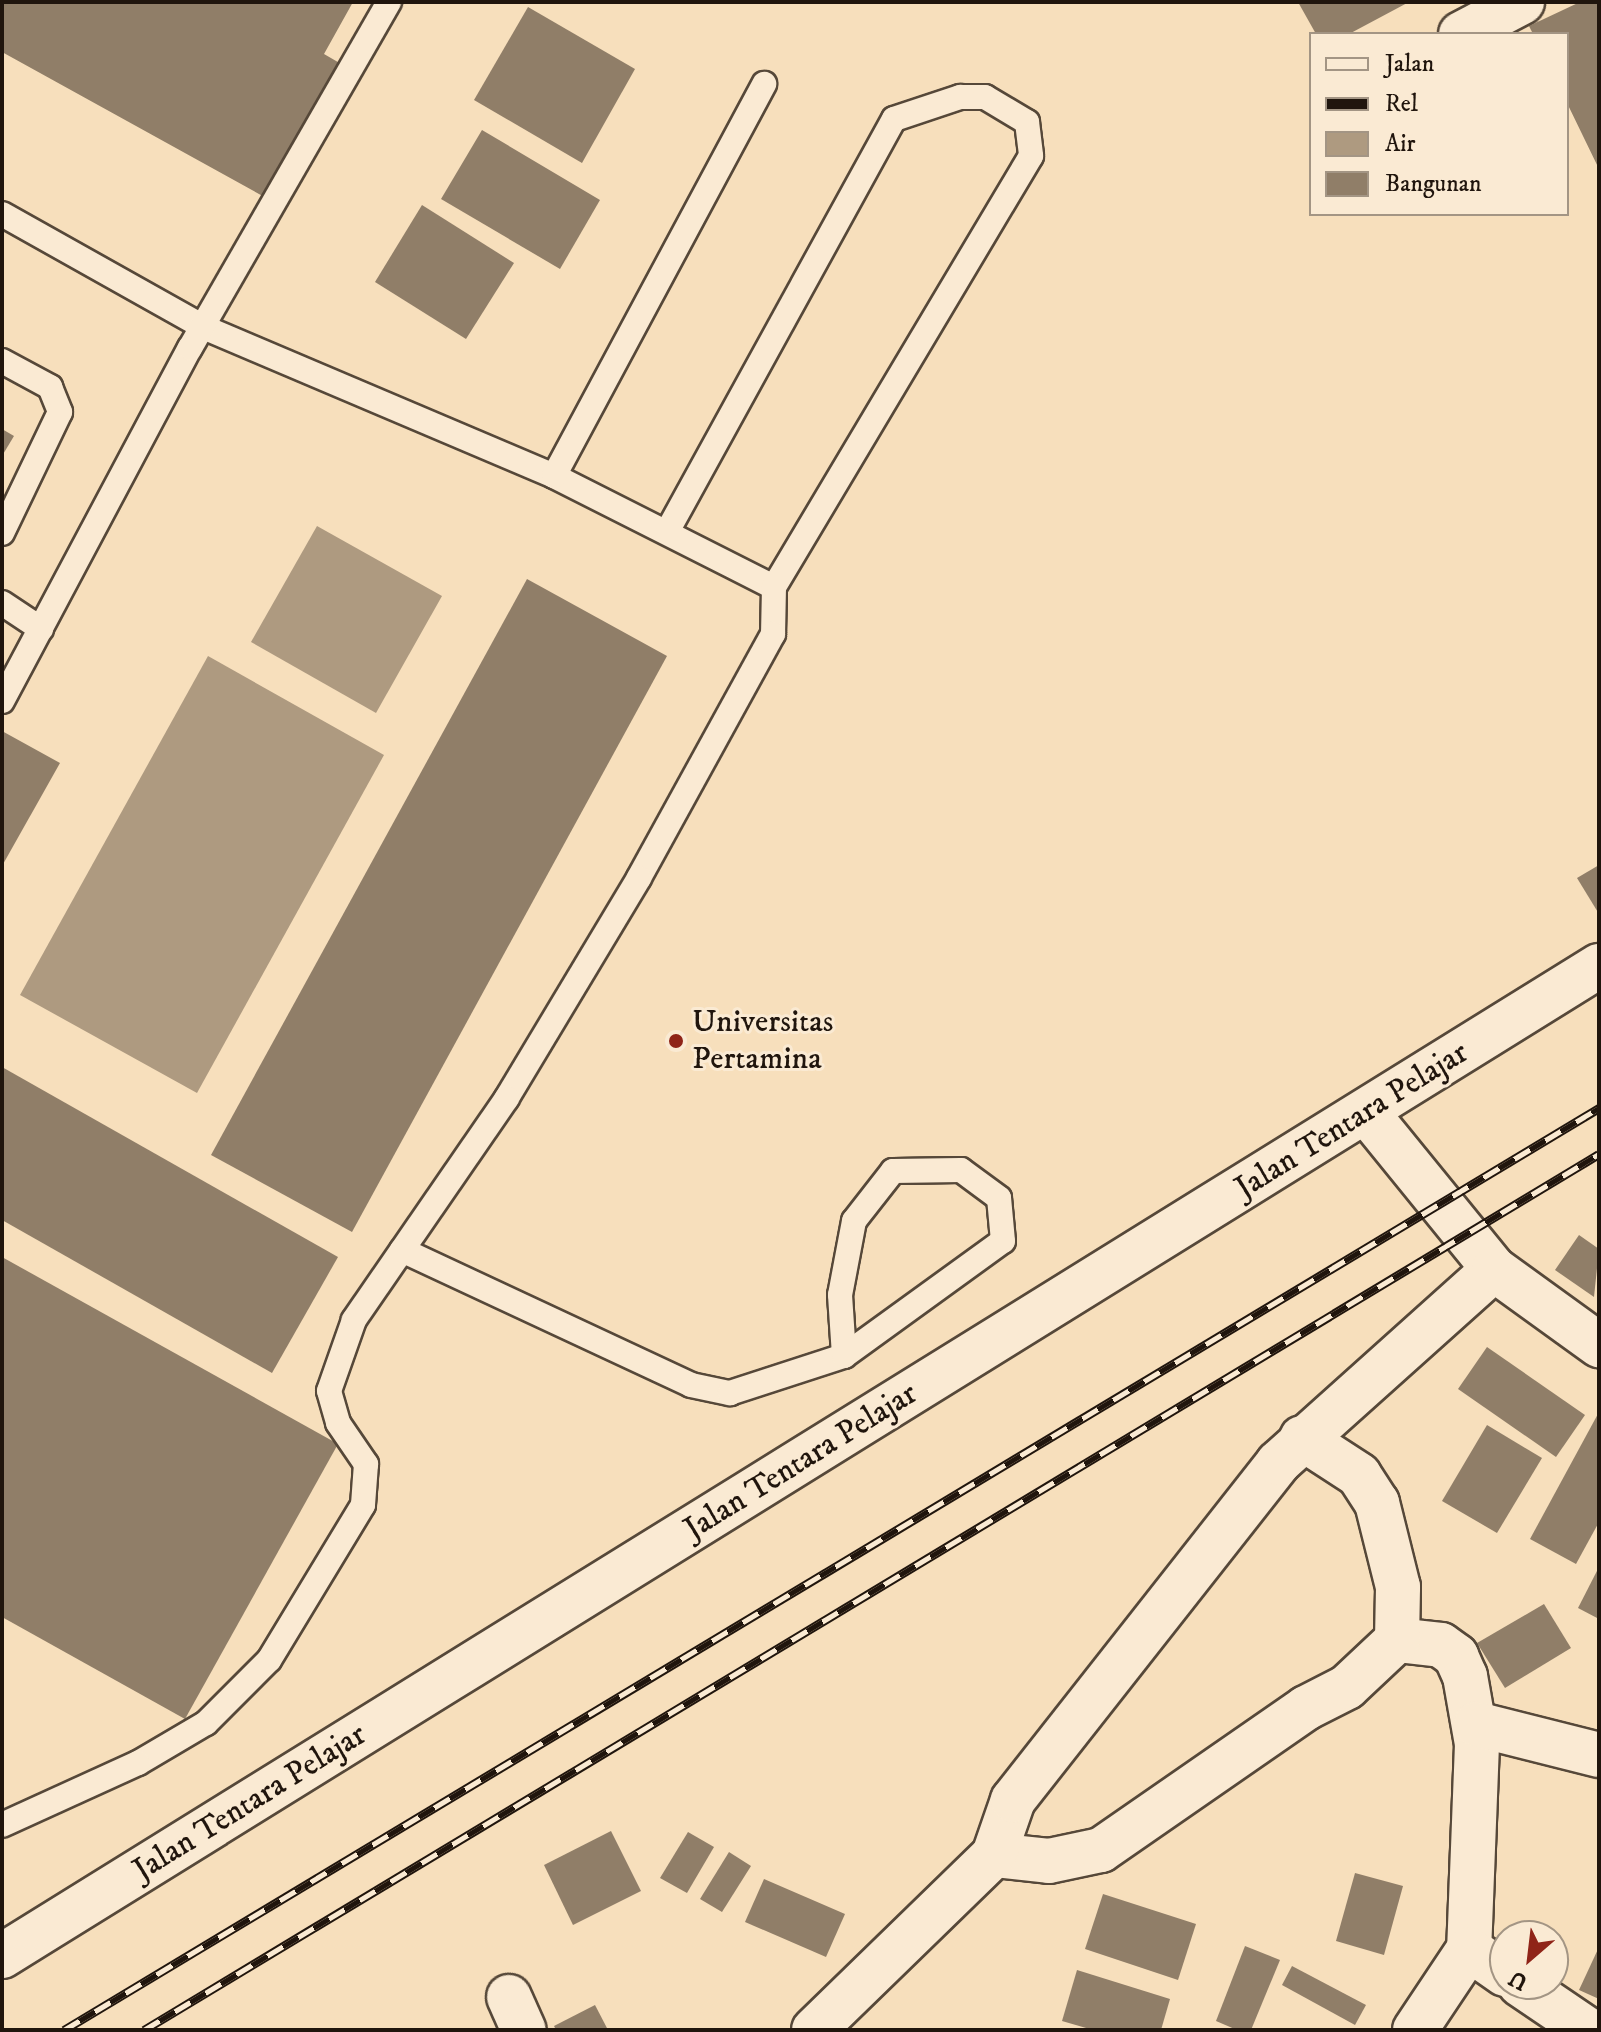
<!DOCTYPE html>
<style>
body{margin:0}
#map{position:relative;width:1601px;height:2032px;overflow:hidden;background:#f7dfbc;font-family:"IM FELL DW Pica",serif}
div>[style]{position:absolute}
.water>*{inset:0;background:#ae9a80}
.building>*{inset:0;background:#907e68}
.roads{filter:drop-shadow(2px 0 #564839) drop-shadow(-2px 0 #564839) drop-shadow(0 2px #564839) drop-shadow(0 -2px #564839)}
.service>*{height:24px;margin:-12px;padding:0 12px;transform-origin:12px;border-radius:12px;background:#faead3}
.minor>*{height:44px;margin:-22px;padding:0 22px;transform-origin:22px;border-radius:22px;background:#faead3}
.tertiary>*{height:44px;margin:-22px;padding:0 22px;transform-origin:22px;border-radius:22px;background:#faead3}
.rail>*{height:9px;margin-top:-4.5px;transform-origin:0;background:repeating-linear-gradient(90deg,#faead3 0 18px,#20150d 0 36px);box-sizing:border-box;border-block:2px solid #20150d}
.dots>*{width:22px;height:22px;translate:-50% -50%;box-sizing:border-box;border:4px solid #faead3;border-radius:50%}
span{translate:-50% -50%;white-space:nowrap;text-align:center;line-height:1.15;-webkit-text-stroke:6px #faead3;paint-order:stroke}
.poi-label{font-size:32px;color:#20150d}
.left{translate:0 -50%;text-align:left}
.street-label{font-size:32px;color:#20150d}
.frame{position:absolute;inset:0;border:4px solid #20150d;pointer-events:none}
.legend{position:absolute;left:1309px;top:32px;width:260px;height:184px;box-sizing:border-box;background:#faead3;border:2px solid #a39584;margin:0;padding:10px 14px;list-style:none;font-size:24px;color:#20150d}
.legend li{display:flex;align-items:center;gap:16px;height:40px}
.legend b{width:40px;border:2px solid #a39584}
.north{position:absolute;left:1489px;top:1920px;width:80px;height:80px;box-sizing:border-box;background:#faead3;border:2px solid #a39584;border-radius:50%;rotate:208deg;font-size:22px;font-weight:700;line-height:32px;text-align:center;color:#20150d}
.north::after{content:'';display:block;margin:auto;width:28px;height:36px;background:#8f2418;clip-path:polygon(50% 0,100% 100%,50% 72%,0 100%)}
</style>
<div id="map">
<div class="water">
<i style="clip-path:polygon(317px 526px,442px 596px,376px 713px,251px 642px)"></i>
<i style="clip-path:polygon(208px 656px,384px 755px,197px 1093px,20px 995px)"></i>
</div>
<div class="building">
<i style="clip-path:polygon(2px 2px,353px 2px,324px 54px,343px 65px,268px 199px,2px 52px)"></i>
<i style="clip-path:polygon(1298px 2px,1409px 2px,1349px 34px,1316px 34px)"></i>
<i style="clip-path:polygon(1580px 2px,1599px 2px,1599px 169px,1567px 103px,1567px 34px,1533px 34px,1529px 26px)"></i>
<i style="clip-path:polygon(528px 7px,635px 69px,582px 163px,474px 100px)"></i>
<i style="clip-path:polygon(482px 130px,600px 200px,560px 269px,441px 199px)"></i>
<i style="clip-path:polygon(422px 205px,514px 263px,466px 339px,375px 282px)"></i>
<i style="clip-path:polygon(2px 429px,14px 436px,2px 456px)"></i>
<i style="clip-path:polygon(527px 579px,667px 656px,352px 1232px,211px 1155px)"></i>
<i style="clip-path:polygon(2px 731px,60px 763px,2px 866px)"></i>
<i style="clip-path:polygon(1599px 865px,1599px 914px,1577px 878px)"></i>
<i style="clip-path:polygon(2px 1067px,338px 1257px,272px 1373px,2px 1220px)"></i>
<i style="clip-path:polygon(1579px 1235px,1599px 1249px,1594px 1297px,1555px 1270px)"></i>
<i style="clip-path:polygon(2px 1257px,338px 1444px,185px 1719px,2px 1617px)"></i>
<i style="clip-path:polygon(1487px 1347px,1585px 1415px,1556px 1457px,1458px 1389px)"></i>
<i style="clip-path:polygon(1599px 1412px,1599px 1522px,1576px 1564px,1530px 1539px)"></i>
<i style="clip-path:polygon(1487px 1425px,1542px 1458px,1497px 1533px,1442px 1501px)"></i>
<i style="clip-path:polygon(1599px 1567px,1599px 1619px,1578px 1608px)"></i>
<i style="clip-path:polygon(1544px 1604px,1571px 1648px,1505px 1688px,1477px 1643px)"></i>
<i style="clip-path:polygon(611px 1831px,641px 1891px,573px 1925px,544px 1865px)"></i>
<i style="clip-path:polygon(688px 1832px,714px 1847px,687px 1893px,660px 1878px)"></i>
<i style="clip-path:polygon(729px 1852px,751px 1866px,722px 1912px,700px 1899px)"></i>
<i style="clip-path:polygon(1355px 1873px,1403px 1886px,1384px 1955px,1336px 1941px)"></i>
<i style="clip-path:polygon(764px 1879px,845px 1914px,826px 1957px,745px 1922px)"></i>
<i style="clip-path:polygon(1103px 1894px,1196px 1924px,1178px 1980px,1085px 1949px)"></i>
<i style="clip-path:polygon(1245px 1946px,1280px 1960px,1251px 2030px,1237px 2030px,1216px 2021px)"></i>
<i style="clip-path:polygon(1599px 1947px,1599px 1999px,1579px 1990px)"></i>
<i style="clip-path:polygon(1292px 1966px,1366px 2005px,1355px 2025px,1282px 1985px)"></i>
<i style="clip-path:polygon(1077px 1970px,1170px 1999px,1161px 2030px,1093px 2030px,1062px 2021px)"></i>
<i style="clip-path:polygon(595px 2005px,608px 2030px,556px 2030px,554px 2026px)"></i>
</div>
<div class="roads">
<div class="service">
<i style="left:2px;top:214px;width:231px;rotate:29.3deg"></i>
<i style="left:203px;top:327px;width:381px;rotate:23deg"></i>
<i style="left:554px;top:476px;width:246px;rotate:26.8deg"></i>
<i style="left:774px;top:587px;width:47px;rotate:91.2deg"></i>
<i style="left:773px;top:634px;width:278px;rotate:118.8deg"></i>
<i style="left:639px;top:878px;width:257px;rotate:121deg"></i>
<i style="left:507px;top:1098px;width:270px;rotate:124.6deg"></i>
<i style="left:354px;top:1320px;width:75px;rotate:109.4deg"></i>
<i style="left:329px;top:1391px;width:33px;rotate:74deg"></i>
<i style="left:338px;top:1423px;width:50px;rotate:55.7deg"></i>
<i style="left:366px;top:1464px;width:41px;rotate:94.2deg"></i>
<i style="left:363px;top:1505px;width:181px;rotate:121.2deg"></i>
<i style="left:269px;top:1660px;width:89px;rotate:135deg"></i>
<i style="left:206px;top:1723px;width:79px;rotate:149.5deg"></i>
<i style="left:138px;top:1763px;width:149px;rotate:155.5deg"></i>
<i style="left:2px;top:361px;width:55px;rotate:28.4deg"></i>
<i style="left:50px;top:387px;width:27px;rotate:68deg"></i>
<i style="left:60px;top:412px;width:134px;rotate:115.6deg"></i>
<i style="left:554px;top:476px;width:445px;rotate:-61.8deg"></i>
<i style="left:668px;top:530px;width:469px;rotate:-61.2deg"></i>
<i style="left:894px;top:119px;width:70px;rotate:-18.4deg"></i>
<i style="left:960px;top:97px;width:25px"></i>
<i style="left:985px;top:97px;width:49px;rotate:30.8deg"></i>
<i style="left:1027px;top:122px;width:34px;rotate:83deg"></i>
<i style="left:1031px;top:156px;width:502px;rotate:120.81deg"></i>
<i style="left:2px;top:603px;width:47px;rotate:33.7deg"></i>
<i style="left:2px;top:701px;width:400px;rotate:-62deg"></i>
<i style="left:190px;top:348px;width:399px;rotate:-60.1deg"></i>
<i style="left:402px;top:1250px;width:319px;rotate:25deg"></i>
<i style="left:691px;top:1385px;width:40px;rotate:12deg"></i>
<i style="left:730px;top:1393px;width:120px;rotate:-18deg"></i>
<i style="left:844px;top:1356px;width:196px;rotate:-35.9deg"></i>
<i style="left:1003px;top:1241px;width:43px;rotate:-95.3deg"></i>
<i style="left:999px;top:1198px;width:47px;rotate:-143.6deg"></i>
<i style="left:961px;top:1170px;width:68px;rotate:179.2deg"></i>
<i style="left:893px;top:1171px;width:63px;rotate:128deg"></i>
<i style="left:854px;top:1221px;width:75px;rotate:100.7deg"></i>
<i style="left:840px;top:1295px;width:61px;rotate:86.2deg"></i>
</div>
<div class="minor">
<i style="left:1461px;top:34px;width:69px;rotate:-27.7deg"></i>
<i style="left:1397px;top:1640px;width:44px;rotate:6.5deg"></i>
<i style="left:1441px;top:1645px;width:19px;rotate:36deg"></i>
<i style="left:1456px;top:1656px;width:22px;rotate:66deg"></i>
<i style="left:1465px;top:1676px;width:69px;rotate:80deg"></i>
<i style="left:1477px;top:1744px;width:205px;rotate:92.2deg"></i>
<i style="left:1469px;top:1949px;width:44px;rotate:34.8deg"></i>
<i style="left:1476px;top:1724px;width:127px;rotate:14.1deg"></i>
<i style="left:994px;top:1855px;width:55px;rotate:6.2deg"></i>
<i style="left:1049px;top:1861px;width:53px;rotate:-11.9deg"></i>
<i style="left:1101px;top:1850px;width:249px;rotate:-34.7deg"></i>
<i style="left:1306px;top:1708px;width:46px;rotate:-27.1deg"></i>
<i style="left:1347px;top:1687px;width:69px;rotate:-43.2deg"></i>
<i style="left:1397px;top:1640px;width:53px;rotate:-88.9deg"></i>
<i style="left:1398px;top:1587px;width:87px;rotate:-104deg"></i>
<i style="left:1377px;top:1503px;width:33px;rotate:-123deg"></i>
<i style="left:1359px;top:1475px;width:68px;rotate:-147deg"></i>
<i style="left:1520px;top:1984px;width:82px;rotate:34.1deg"></i>
<i style="left:509px;top:1997px;width:36px;rotate:66deg"></i>
<i style="left:814px;top:2030px;width:251px;rotate:-44.2deg"></i>
<i style="left:994px;top:1855px;width:58px;rotate:-70.9deg"></i>
<i style="left:1013px;top:1800px;width:429px;rotate:-51.8deg"></i>
<i style="left:1278px;top:1463px;width:290px;rotate:-41.9deg"></i>
<i style="left:1415px;top:2030px;width:97px;rotate:-56.3deg"></i>
</div>
<div class="tertiary">
<i style="left:1367px;top:1113px;width:201px;rotate:50.9deg"></i>
<i style="left:1494px;top:1269px;width:130px;rotate:35.9deg"></i>
<i style="left:2px;top:1956px;width:1879px;rotate:-31.8deg"></i>
</div>
</div>
<div class="rail">
<i style="left:64px;top:2030px;width:1791px;rotate:-30.99deg"></i>
<i style="left:144px;top:2030px;width:1698px;rotate:-31.05deg"></i>
</div>
<div class="dots">
<i style="left:676px;top:1041px;background:#8f2418"></i>
</div>
<div class="poi-label">
<span class="left" style="left:692px;top:1041px">Universitas<br>Pertamina</span>
</div>
<div class="street-label">
<span style="left:1352px;top:1121px;rotate:-32deg">Jalan Tentara Pelajar</span>
<span style="left:801px;top:1462px;rotate:-32deg">Jalan Tentara Pelajar</span>
<span style="left:250px;top:1803px;rotate:-32deg">Jalan Tentara Pelajar</span>
</div>
<div class="frame"></div>
<ul class="legend">
<li><b style="height:10px;background:#faead3"></b>Jalan</li>
<li><b style="height:10px;background:#20150d"></b>Rel</li>
<li><b style="height:22px;background:#ae9a80"></b>Air</li>
<li><b style="height:22px;background:#907e68"></b>Bangunan</li>
</ul>
<div class="north">U</div>
</div>
